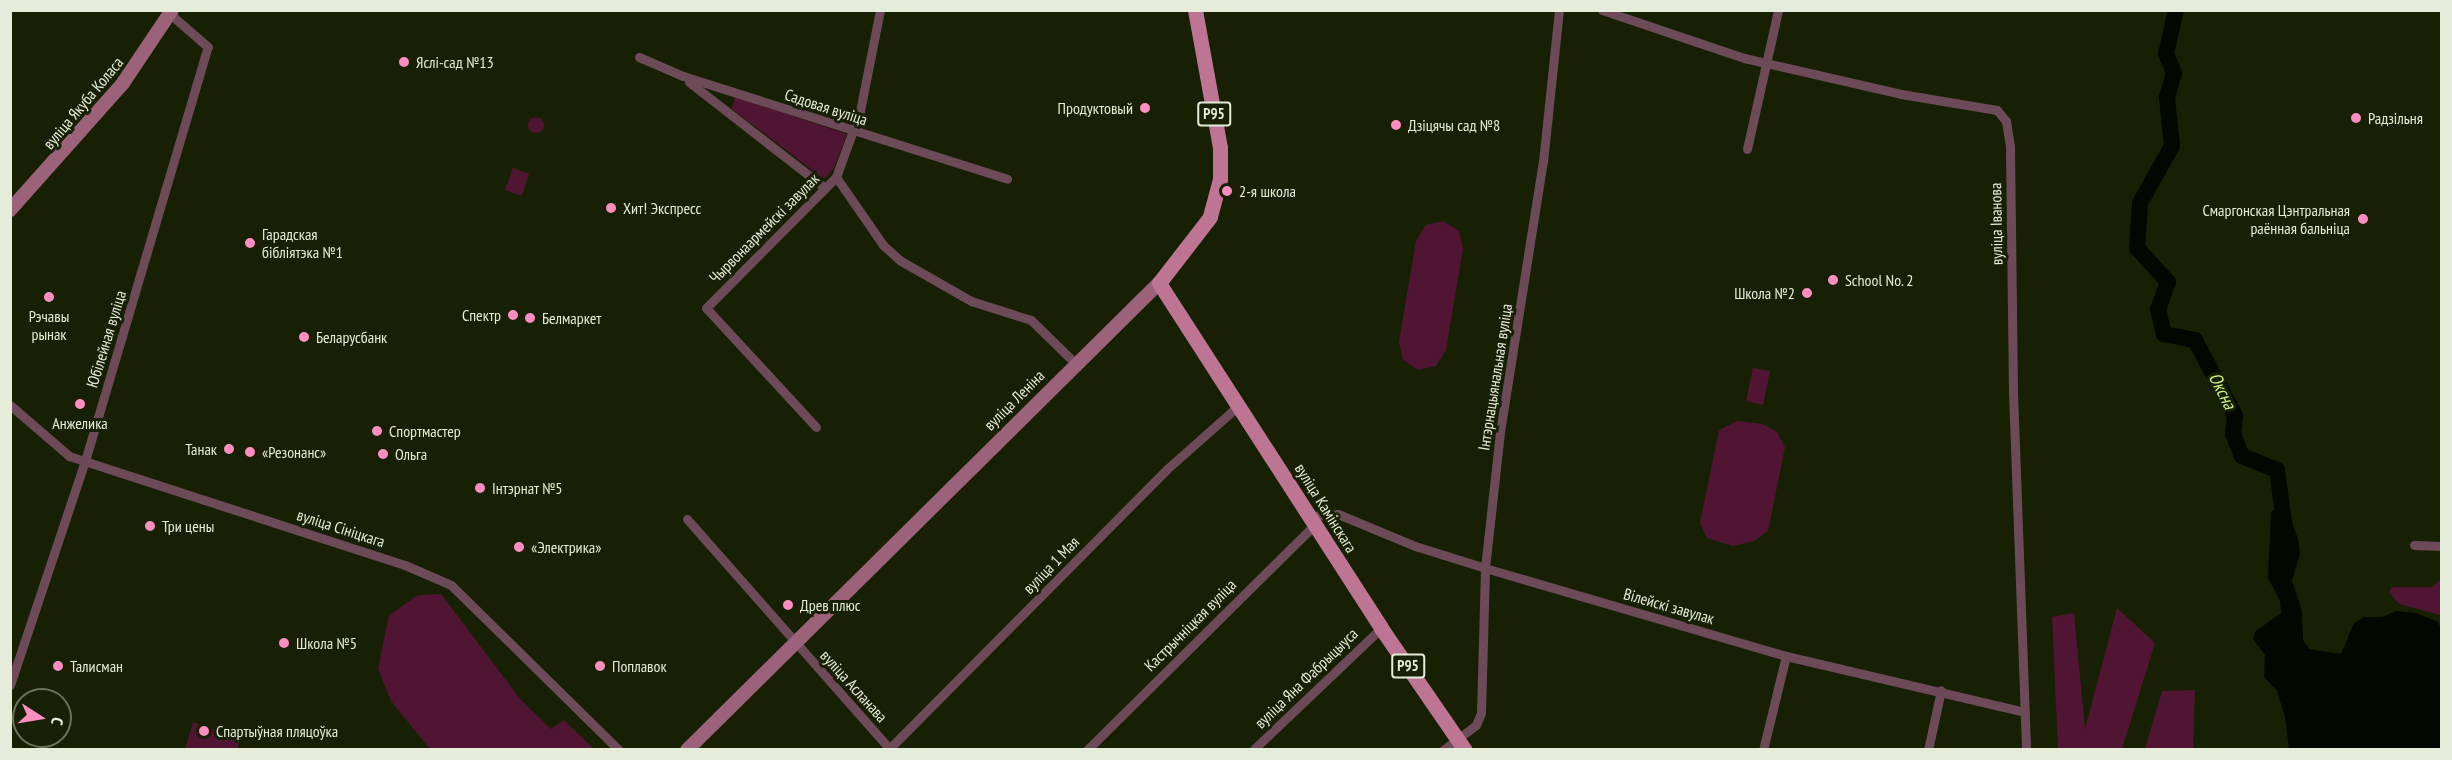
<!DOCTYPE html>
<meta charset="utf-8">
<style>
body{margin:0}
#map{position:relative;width:2452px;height:760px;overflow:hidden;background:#182004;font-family:"PT Sans Narrow",sans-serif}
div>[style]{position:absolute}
.green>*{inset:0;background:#511534}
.round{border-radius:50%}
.water>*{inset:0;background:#030700}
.river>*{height:16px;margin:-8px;padding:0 8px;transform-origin:8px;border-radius:8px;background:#030700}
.street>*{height:9px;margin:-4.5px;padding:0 4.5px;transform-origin:4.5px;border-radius:4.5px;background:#6d4a58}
.secondary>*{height:14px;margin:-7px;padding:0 7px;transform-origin:7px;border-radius:7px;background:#9b627a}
.primary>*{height:15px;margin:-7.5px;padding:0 7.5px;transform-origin:7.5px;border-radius:7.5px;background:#be7594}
.dots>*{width:16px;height:16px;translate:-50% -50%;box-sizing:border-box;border:3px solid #182004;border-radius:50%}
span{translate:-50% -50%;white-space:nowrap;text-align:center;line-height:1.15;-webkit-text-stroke:6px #182004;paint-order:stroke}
.shield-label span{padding:2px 4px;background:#182004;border:2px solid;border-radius:4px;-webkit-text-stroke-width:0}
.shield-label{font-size:15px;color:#e5ecda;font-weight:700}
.poi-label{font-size:16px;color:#e5ecda}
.left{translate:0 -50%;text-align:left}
.right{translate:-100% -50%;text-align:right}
.street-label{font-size:16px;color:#e5ecda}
.water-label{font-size:18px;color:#cdf27f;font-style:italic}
.frame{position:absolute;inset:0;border:12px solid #e5ecda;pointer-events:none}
.north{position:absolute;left:12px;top:688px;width:60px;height:60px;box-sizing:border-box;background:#182004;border:2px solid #6a725a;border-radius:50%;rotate:102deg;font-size:16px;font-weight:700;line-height:24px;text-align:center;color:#e5ecda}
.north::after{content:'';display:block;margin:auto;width:21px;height:27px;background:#fd8ebf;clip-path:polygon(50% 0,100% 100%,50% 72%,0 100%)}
</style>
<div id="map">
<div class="green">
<i style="clip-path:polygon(735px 97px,847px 134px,834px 168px,824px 179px,732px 109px)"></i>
<i class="round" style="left:528px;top:117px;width:16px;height:16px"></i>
<i style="clip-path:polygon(513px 168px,529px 174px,522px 196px,505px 190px)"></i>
<i style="clip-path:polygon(1443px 221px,1459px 231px,1463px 249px,1446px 350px,1436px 366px,1418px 370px,1403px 360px,1399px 342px,1416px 241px,1426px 225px)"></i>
<i style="clip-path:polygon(1753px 368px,1770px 371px,1763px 405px,1746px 401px)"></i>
<i style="clip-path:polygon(1737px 421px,1762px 424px,1777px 432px,1785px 447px,1768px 531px,1754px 541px,1733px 546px,1707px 538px,1700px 523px,1719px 430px)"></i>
<i style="clip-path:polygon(2441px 579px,2441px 615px,2399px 604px,2389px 592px,2392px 587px,2432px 587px)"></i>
<i style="clip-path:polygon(441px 594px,521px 700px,551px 729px,564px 720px,594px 749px,430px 749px,391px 701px,378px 669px,389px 615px,418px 595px)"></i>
<i style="clip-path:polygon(2117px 608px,2155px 643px,2122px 749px,2058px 749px,2052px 617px,2074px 613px,2085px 729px)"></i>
<i style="clip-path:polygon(2195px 690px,2193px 749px,2145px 749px,2162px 691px)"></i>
<i style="clip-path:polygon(193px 722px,241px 739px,237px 749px,185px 749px)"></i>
</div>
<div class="water">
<i style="clip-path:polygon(2286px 504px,2298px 539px,2300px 554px,2292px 581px,2302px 611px,2303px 640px,2309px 649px,2341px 654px,2354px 623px,2364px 617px,2382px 617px,2396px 611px,2416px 613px,2438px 622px,2442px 631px,2441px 749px,2289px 749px,2285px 717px,2277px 691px,2264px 677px,2265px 655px,2253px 639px,2256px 631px,2281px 613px,2280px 601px,2268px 578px,2271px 512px)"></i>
</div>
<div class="river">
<i style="left:2176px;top:10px;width:45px;rotate:102.8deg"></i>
<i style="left:2166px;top:54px;width:21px;rotate:67deg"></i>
<i style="left:2174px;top:73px;width:26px;rotate:106deg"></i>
<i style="left:2167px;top:98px;width:48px;rotate:84.1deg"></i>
<i style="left:2172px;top:146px;width:65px;rotate:119.3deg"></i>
<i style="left:2140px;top:203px;width:45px;rotate:93.8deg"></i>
<i style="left:2137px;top:248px;width:46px;rotate:47.6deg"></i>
<i style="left:2168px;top:282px;width:29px;rotate:110deg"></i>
<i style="left:2158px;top:309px;width:26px;rotate:77deg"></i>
<i style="left:2164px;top:334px;width:32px;rotate:11deg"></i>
<i style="left:2195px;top:340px;width:86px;rotate:62.2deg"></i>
<i style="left:2235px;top:416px;width:18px;rotate:96deg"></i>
<i style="left:2233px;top:434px;width:24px;rotate:68deg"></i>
<i style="left:2242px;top:456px;width:38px;rotate:22deg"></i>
<i style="left:2277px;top:470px;width:60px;rotate:82.3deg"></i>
</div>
<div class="street">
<i style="left:1602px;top:10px;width:150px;rotate:18.7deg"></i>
<i style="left:1744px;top:58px;width:161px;rotate:12.9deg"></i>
<i style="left:1901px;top:94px;width:97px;rotate:9.5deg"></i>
<i style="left:1997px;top:110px;width:14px;rotate:51deg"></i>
<i style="left:2006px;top:121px;width:26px;rotate:81deg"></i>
<i style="left:2010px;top:147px;width:245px;rotate:89.3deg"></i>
<i style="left:2013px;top:392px;width:358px;rotate:87.9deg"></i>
<i style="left:639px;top:57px;width:48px;rotate:23.4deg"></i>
<i style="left:683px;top:76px;width:340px;rotate:17.6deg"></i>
<i style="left:689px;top:82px;width:172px;rotate:37.9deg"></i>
<i style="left:1747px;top:149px;width:142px;rotate:-77.4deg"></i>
<i style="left:836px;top:177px;width:83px;rotate:55.3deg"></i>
<i style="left:883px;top:245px;width:24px;rotate:42deg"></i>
<i style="left:901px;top:261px;width:81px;rotate:29.7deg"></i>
<i style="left:971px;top:301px;width:63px;rotate:17.6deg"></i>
<i style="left:1031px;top:320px;width:63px;rotate:44.4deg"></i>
<i style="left:10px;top:405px;width:78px;rotate:40.8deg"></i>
<i style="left:69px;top:456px;width:353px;rotate:18deg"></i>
<i style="left:405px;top:565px;width:50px;rotate:23.5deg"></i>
<i style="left:451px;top:585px;width:235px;rotate:44.5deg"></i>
<i style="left:816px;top:427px;width:162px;rotate:-132.7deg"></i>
<i style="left:706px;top:308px;width:185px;rotate:-45.2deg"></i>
<i style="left:836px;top:177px;width:70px;rotate:-70deg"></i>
<i style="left:860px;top:111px;width:103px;rotate:-78.8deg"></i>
<i style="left:1311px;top:516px;width:27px;rotate:-4deg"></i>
<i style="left:1338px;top:514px;width:83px;rotate:22.6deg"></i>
<i style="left:1415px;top:546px;width:73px;rotate:17.4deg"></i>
<i style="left:1485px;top:568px;width:314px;rotate:16.3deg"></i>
<i style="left:1786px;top:656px;width:245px;rotate:13.2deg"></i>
<i style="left:687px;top:519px;width:308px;rotate:48.6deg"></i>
<i style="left:2414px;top:545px;width:28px;rotate:2deg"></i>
<i style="left:10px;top:685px;width:236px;rotate:-71.5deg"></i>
<i style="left:85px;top:461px;width:432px;rotate:-73.5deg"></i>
<i style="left:208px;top:47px;width:50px;rotate:-139deg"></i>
<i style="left:888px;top:750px;width:396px;rotate:-45.2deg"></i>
<i style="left:1167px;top:469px;width:96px;rotate:-41.6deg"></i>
<i style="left:1087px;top:750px;width:322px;rotate:-44.7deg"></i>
<i style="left:1253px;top:750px;width:177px;rotate:-43.6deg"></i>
<i style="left:1443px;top:750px;width:41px;rotate:-37.1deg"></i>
<i style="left:1476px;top:725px;width:13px;rotate:-67deg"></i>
<i style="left:1481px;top:713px;width:145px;rotate:-88.4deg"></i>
<i style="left:1485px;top:568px;width:137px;rotate:-83.7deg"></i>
<i style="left:1500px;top:432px;width:273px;rotate:-81deg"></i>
<i style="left:1543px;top:162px;width:153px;rotate:-84deg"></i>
<i style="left:1763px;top:750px;width:97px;rotate:-76.3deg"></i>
<i style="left:1928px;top:750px;width:61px;rotate:-77.8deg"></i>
</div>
<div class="secondary">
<i style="left:10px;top:210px;width:170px;rotate:-48.3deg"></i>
<i style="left:123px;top:83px;width:88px;rotate:-56.1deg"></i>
<i style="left:687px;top:750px;width:664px;rotate:-44.69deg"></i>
</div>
<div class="primary">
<i style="left:1195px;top:10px;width:140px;rotate:79.7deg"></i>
<i style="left:1220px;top:148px;width:31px;rotate:90deg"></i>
<i style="left:1220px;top:179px;width:39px;rotate:105deg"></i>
<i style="left:1210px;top:217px;width:83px;rotate:127.7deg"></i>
<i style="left:1159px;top:283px;width:410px;rotate:57.2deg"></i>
<i style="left:1381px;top:628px;width:148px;rotate:55.5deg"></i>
</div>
<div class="dots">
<i style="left:404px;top:62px;background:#fd8ebf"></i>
<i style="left:1145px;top:108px;background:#fd8ebf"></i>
<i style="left:2356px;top:118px;background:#fd8ebf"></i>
<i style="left:1396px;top:125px;background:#fd8ebf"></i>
<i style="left:1227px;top:191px;background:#fd8ebf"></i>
<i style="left:611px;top:208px;background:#fd8ebf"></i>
<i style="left:2363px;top:219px;background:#fd8ebf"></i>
<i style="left:250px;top:243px;background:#fd8ebf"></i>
<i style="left:1833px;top:280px;background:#fd8ebf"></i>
<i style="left:1807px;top:293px;background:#fd8ebf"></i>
<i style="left:49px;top:297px;background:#fd8ebf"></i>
<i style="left:513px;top:315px;background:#fd8ebf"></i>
<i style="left:530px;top:318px;background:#fd8ebf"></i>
<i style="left:304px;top:337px;background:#fd8ebf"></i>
<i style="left:80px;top:404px;background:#fd8ebf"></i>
<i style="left:377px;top:431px;background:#fd8ebf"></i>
<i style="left:229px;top:449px;background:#fd8ebf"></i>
<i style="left:250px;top:452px;background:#fd8ebf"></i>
<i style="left:383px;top:454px;background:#fd8ebf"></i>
<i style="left:480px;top:488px;background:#fd8ebf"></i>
<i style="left:150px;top:526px;background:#fd8ebf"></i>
<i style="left:519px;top:547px;background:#fd8ebf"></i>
<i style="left:788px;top:605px;background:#fd8ebf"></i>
<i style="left:284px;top:643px;background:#fd8ebf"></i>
<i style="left:58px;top:666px;background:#fd8ebf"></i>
<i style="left:600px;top:666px;background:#fd8ebf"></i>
<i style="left:204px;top:731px;background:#fd8ebf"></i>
</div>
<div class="shield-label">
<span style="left:1214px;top:114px">Р95</span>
<span style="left:1408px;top:666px">Р95</span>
</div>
<div class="poi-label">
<span class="left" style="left:416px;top:62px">Яслі-сад №13</span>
<span class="right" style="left:1133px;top:108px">Продуктовый</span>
<span class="left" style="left:2368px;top:118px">Радзільня</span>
<span class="left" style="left:1408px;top:125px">Дзіцячы сад №8</span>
<span class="left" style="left:1239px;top:191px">2-я школа</span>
<span class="left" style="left:623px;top:208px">Хит! Экспресс</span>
<span class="right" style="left:2350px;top:219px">Смаргонская Цэнтральная<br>раённая бальніца</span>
<span class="left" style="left:262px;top:243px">Гарадская<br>бібліятэка №1</span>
<span class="left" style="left:1845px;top:280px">School No. 2</span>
<span class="right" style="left:1795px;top:293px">Школа №2</span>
<span class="right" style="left:501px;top:315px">Спектр</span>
<span style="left:49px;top:325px">Рэчавы<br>рынак</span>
<span class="left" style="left:542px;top:318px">Белмаркет</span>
<span class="left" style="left:316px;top:337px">Беларусбанк</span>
<span style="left:80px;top:423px">Анжелика</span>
<span class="left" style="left:389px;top:431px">Спортмастер</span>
<span class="right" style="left:217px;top:449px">Танак</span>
<span class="left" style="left:262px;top:452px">«Резонанс»</span>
<span class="left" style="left:395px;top:454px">Ольга</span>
<span class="left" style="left:492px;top:488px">Інтэрнат №5</span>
<span class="left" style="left:162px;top:526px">Три цены</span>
<span class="left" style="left:531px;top:547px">«Электрика»</span>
<span class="left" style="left:800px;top:605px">Древ плюс</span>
<span class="left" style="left:296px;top:643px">Школа №5</span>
<span class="left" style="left:70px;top:666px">Талисман</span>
<span class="left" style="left:612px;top:666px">Поплавок</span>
<span class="left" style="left:216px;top:731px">Спартыўная пляцоўка</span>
</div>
<div class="street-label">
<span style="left:83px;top:103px;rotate:-50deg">вуліца Якуба Коласа</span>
<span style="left:826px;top:107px;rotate:18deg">Садовая вуліца</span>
<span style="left:1996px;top:224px;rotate:-91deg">вуліца Іванова</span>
<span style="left:764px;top:228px;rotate:-45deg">Чырвонаармейскі завулак</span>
<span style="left:106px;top:339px;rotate:-73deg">Юбілейная вуліца</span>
<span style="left:1495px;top:377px;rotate:-81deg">Інтэрнацыянальная вуліца</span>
<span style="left:1014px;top:400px;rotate:-45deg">вуліца Леніна</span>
<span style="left:1326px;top:508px;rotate:58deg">вуліца Камінскага</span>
<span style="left:341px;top:528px;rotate:18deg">вуліца Сініцкага</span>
<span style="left:1051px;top:565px;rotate:-46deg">вуліца 1 Мая</span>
<span style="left:1669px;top:606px;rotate:16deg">Вілейскі завулак</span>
<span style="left:1190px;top:625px;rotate:-45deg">Кастрычніцкая вуліца</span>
<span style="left:1306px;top:678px;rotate:-44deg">вуліца Яна Фабрыцыуса</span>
<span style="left:854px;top:686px;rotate:48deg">вуліца Асланава</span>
</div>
<div class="water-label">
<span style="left:2222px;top:391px;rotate:63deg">Оксна</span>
</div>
<div class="frame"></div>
<div class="north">С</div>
</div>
